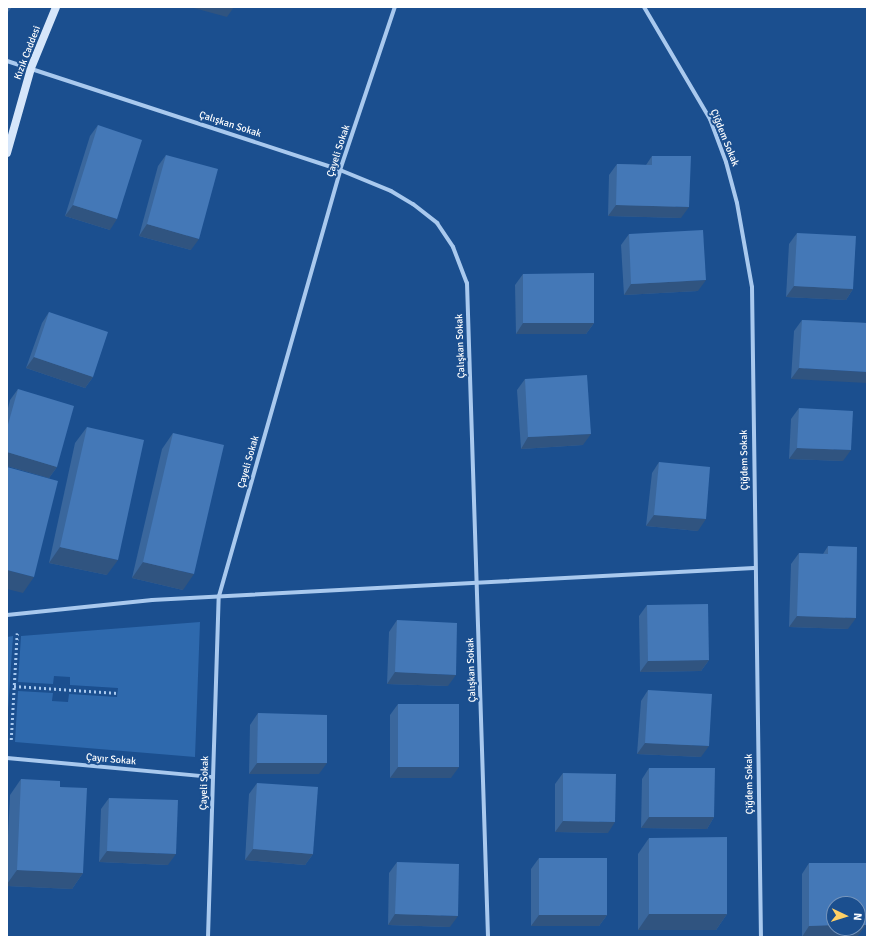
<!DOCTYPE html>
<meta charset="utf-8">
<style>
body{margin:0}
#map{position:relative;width:874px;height:944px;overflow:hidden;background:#1b4f8f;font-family:Signika,sans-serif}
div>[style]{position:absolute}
.green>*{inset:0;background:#2e69ad}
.path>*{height:2.5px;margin-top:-1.25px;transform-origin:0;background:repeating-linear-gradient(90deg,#a9c9ee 0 2px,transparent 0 5px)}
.street>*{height:4px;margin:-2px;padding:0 2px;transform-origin:2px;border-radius:2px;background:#a9c9ee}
.secondary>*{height:8px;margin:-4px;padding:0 4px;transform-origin:4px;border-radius:4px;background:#d6e6fa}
.wall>*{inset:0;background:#3a679d}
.shaded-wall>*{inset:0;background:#305480}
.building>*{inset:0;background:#4478b7}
span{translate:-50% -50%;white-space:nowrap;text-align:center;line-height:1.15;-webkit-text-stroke:4px #1b4f8f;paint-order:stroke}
.street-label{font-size:10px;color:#fff}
.frame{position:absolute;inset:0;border:8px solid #fff;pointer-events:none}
.north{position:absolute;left:826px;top:896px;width:40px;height:40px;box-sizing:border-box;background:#1b4f8f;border:1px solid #7695bc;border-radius:50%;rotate:94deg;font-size:11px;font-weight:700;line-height:16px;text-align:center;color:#fff}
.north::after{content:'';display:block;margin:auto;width:14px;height:18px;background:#ffd166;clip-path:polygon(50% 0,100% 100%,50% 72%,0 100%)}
</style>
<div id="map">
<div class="green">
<i style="clip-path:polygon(200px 622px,195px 757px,15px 742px,18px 691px,53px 693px,52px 701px,68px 702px,69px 694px,117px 697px,118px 688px,70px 685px,70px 677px,54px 676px,53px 684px,18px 682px,21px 636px)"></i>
<i style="clip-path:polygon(13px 636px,7px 725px,7px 637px)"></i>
</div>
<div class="path">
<i style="left:14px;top:686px;width:104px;rotate:3.9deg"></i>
<i style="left:11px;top:740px;width:107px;rotate:-86.8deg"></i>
</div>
<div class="street">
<i style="left:644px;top:7px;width:130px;rotate:59.5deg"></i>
<i style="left:710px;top:119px;width:46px;rotate:69.6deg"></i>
<i style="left:726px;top:162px;width:42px;rotate:75deg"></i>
<i style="left:737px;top:203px;width:85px;rotate:79.9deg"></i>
<i style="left:752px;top:287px;width:650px;rotate:89.21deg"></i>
<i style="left:7px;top:61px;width:350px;rotate:18.1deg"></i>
<i style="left:340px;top:170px;width:55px;rotate:22.4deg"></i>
<i style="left:391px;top:191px;width:26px;rotate:31deg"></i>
<i style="left:413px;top:204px;width:31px;rotate:38deg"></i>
<i style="left:437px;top:223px;width:29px;rotate:56deg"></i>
<i style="left:453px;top:247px;width:39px;rotate:69deg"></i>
<i style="left:467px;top:283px;width:654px;rotate:88.16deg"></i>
<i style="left:7px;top:615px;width:146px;rotate:-5.9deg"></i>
<i style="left:152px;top:600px;width:603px;rotate:-3.04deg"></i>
<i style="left:7px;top:758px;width:207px;rotate:5.3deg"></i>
<i style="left:208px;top:937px;width:341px;rotate:-88.2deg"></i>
<i style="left:219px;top:596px;width:443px;rotate:-74.1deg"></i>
<i style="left:340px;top:170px;width:172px;rotate:-71.4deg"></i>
</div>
<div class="secondary">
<i style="left:7px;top:153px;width:88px;rotate:-74.2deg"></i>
<i style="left:31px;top:68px;width:66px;rotate:-67.7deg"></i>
</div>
<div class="wall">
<i style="clip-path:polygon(7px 7px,12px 7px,8px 12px,7px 12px)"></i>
<i style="clip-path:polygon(98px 125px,110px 230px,65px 216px,90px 136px)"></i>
<i style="clip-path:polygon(166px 155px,191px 250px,139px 236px,158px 166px)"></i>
<i style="clip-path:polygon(652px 156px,681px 218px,608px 216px,609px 175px,617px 164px,646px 165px)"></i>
<i style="clip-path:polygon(797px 233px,853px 289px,846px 300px,786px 297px,789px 244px)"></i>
<i style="clip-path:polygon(629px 234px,698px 291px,624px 295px,621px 245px)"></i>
<i style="clip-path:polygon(523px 274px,594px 323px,586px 334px,516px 334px,515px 285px)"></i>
<i style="clip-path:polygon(49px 312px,93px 377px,85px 388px,26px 368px,42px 323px)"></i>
<i style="clip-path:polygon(802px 320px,867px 323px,791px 379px,794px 331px)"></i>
<i style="clip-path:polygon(525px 379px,583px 445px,521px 449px,517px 390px)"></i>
<i style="clip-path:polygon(18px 389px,57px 467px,49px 478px,7px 466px,7px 412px,10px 400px)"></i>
<i style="clip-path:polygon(799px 408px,843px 461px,789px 459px,791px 419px)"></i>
<i style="clip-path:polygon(87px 427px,107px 575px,49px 563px,75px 443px)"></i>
<i style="clip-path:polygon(173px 433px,183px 590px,132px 578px,162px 449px)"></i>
<i style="clip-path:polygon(659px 462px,698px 531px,646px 526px,652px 473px)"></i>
<i style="clip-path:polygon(828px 546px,848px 629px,789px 627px,791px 564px,799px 553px,823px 554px)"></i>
<i style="clip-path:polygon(647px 605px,709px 660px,701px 671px,640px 672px,639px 616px)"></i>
<i style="clip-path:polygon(397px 620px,448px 686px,387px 684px,389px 632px)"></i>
<i style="clip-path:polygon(648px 690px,701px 757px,637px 754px,641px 701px)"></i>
<i style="clip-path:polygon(398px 704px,451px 778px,390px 778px,390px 715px)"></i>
<i style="clip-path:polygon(258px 713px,319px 774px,249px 774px,250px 725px)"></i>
<i style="clip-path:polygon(649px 768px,714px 817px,707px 829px,641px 828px,642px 779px)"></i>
<i style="clip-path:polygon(563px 773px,608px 833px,555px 832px,555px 784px)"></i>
<i style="clip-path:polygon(21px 779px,60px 787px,83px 873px,72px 889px,7px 886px,7px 855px,10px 795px)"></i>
<i style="clip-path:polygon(257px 783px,313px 854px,305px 865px,245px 860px,249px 794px)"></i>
<i style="clip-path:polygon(109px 798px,168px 865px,99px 862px,101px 809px)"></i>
<i style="clip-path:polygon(649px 838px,727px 914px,716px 930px,638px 930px,638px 854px)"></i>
<i style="clip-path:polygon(539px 858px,607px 915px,599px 926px,531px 926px,531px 869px)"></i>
<i style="clip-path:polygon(397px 862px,450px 927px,388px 925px,389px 873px)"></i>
<i style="clip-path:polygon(809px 863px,858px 936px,802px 937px,802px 874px)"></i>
</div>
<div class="shaded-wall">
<i style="clip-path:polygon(190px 7px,234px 7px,227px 17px)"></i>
<i style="clip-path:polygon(73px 205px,117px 219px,110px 230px,65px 216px)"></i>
<i style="clip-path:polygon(616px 205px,689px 207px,681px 218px,608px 216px)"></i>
<i style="clip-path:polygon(147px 224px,199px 239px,191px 250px,139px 236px)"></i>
<i style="clip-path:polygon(706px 280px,698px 291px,624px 295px,631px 284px)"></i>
<i style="clip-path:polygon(794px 286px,853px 289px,846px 300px,786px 297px)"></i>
<i style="clip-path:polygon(523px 323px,594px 323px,586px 334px,516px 334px)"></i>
<i style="clip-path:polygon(34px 357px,93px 377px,85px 388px,26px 368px)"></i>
<i style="clip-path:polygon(799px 368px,867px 372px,867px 383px,791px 379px)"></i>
<i style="clip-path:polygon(591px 434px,583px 445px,521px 449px,528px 437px)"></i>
<i style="clip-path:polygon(797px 448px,851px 450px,843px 461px,789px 459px)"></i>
<i style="clip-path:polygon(7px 452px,57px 467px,49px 478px,7px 466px)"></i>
<i style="clip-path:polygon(654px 515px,706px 519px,698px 531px,646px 526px)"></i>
<i style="clip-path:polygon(60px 547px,118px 560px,107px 575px,49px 563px)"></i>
<i style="clip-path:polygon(143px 562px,194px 574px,183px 590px,132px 578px)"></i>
<i style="clip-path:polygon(7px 570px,34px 577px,23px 593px,7px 589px)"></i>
<i style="clip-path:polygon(797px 616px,856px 618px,848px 629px,789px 627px)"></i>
<i style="clip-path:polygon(709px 660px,701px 671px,640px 672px,648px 661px)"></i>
<i style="clip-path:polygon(395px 672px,456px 675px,448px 686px,387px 684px)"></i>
<i style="clip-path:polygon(645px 743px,709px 746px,701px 757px,637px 754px)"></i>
<i style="clip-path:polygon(257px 763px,327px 763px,319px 774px,249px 774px)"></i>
<i style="clip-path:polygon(398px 767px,459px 767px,451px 778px,390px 778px)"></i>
<i style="clip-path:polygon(649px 817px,714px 817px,707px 829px,641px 828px)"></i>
<i style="clip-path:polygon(563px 821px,615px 822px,608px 833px,555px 832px)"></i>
<i style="clip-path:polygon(253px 849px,313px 854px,305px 865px,245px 860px)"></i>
<i style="clip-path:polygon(107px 851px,176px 854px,168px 865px,99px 862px)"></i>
<i style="clip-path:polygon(17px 870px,83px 873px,72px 889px,7px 886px,7px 884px)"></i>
<i style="clip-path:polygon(395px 914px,458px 916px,450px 927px,388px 925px)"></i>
<i style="clip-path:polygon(649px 914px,727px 914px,716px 930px,638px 930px)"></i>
<i style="clip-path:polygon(539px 915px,607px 915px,599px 926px,531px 926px)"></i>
<i style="clip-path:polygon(834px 925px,834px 928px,858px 928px,858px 925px,866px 925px,858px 936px,802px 937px,809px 926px)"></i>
</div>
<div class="building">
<i style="clip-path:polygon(98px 125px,142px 140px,117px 219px,73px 205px)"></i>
<i style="clip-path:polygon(166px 155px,218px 169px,199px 239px,147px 224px)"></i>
<i style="clip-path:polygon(652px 156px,691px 156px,689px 207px,616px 205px,617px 164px,652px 165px)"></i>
<i style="clip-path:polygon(703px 230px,706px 280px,631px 284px,629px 234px)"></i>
<i style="clip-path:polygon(797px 233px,856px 236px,853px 289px,794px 286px)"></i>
<i style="clip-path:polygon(594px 273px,594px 323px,523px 323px,523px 274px)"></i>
<i style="clip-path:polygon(49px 312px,108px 332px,93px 377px,34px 357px)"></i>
<i style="clip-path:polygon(802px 320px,867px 323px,867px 372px,799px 368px)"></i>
<i style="clip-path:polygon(587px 375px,591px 434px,528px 437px,525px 379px)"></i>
<i style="clip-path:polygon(18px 389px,74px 406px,57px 467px,7px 452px,7px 428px)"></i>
<i style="clip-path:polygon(799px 408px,853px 411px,851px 450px,797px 448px)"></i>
<i style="clip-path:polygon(87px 427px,144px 440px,118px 560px,60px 547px)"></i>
<i style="clip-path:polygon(173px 433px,224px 445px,194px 574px,143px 562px)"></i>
<i style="clip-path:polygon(659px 462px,710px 467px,706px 519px,654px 515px)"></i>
<i style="clip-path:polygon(7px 467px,58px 481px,34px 577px,7px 570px)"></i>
<i style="clip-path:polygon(828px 546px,857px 547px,856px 618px,797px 616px,799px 553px,828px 554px)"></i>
<i style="clip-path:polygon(708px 604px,709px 660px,648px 661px,647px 605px)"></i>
<i style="clip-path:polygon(397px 620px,457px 623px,456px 675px,395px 672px)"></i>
<i style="clip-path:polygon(648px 690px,712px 694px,709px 746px,645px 743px)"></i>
<i style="clip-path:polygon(398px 704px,459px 704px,459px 767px,398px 767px)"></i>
<i style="clip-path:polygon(258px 713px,327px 715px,327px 763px,257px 763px)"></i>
<i style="clip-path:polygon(649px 768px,715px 768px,714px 817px,649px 817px)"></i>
<i style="clip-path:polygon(563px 773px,616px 774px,615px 822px,563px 821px)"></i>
<i style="clip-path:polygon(21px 779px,60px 781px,60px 787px,87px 788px,83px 873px,17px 870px)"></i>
<i style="clip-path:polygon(257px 783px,318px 787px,313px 854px,253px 849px)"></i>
<i style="clip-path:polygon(109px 798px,178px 800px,176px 854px,107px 851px)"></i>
<i style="clip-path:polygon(727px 837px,727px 914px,649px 914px,649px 838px)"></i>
<i style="clip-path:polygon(539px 858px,607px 858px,607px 915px,539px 915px)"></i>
<i style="clip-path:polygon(397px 862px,459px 864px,458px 916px,395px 914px)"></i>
<i style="clip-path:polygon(809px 863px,866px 863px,866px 925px,858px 925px,858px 904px,834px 904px,834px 925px,809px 926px)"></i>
</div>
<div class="street-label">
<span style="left:28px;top:53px;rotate:-69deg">Kızık Caddesi</span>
<span style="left:230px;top:125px;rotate:18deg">Çalışkan Sokak</span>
<span style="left:724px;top:138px;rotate:68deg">Çiğdem Sokak</span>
<span style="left:339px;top:151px;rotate:-72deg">Çayeli Sokak</span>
<span style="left:461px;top:346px;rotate:-92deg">Çalışkan Sokak</span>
<span style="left:745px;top:460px;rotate:-91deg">Çiğdem Sokak</span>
<span style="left:249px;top:462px;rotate:-74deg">Çayeli Sokak</span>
<span style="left:472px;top:670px;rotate:-92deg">Çalışkan Sokak</span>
<span style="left:111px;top:760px;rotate:5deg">Çayır Sokak</span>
<span style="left:205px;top:783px;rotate:-88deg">Çayeli Sokak</span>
<span style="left:750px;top:784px;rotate:-91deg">Çiğdem Sokak</span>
</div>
<div class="frame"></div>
<div class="north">N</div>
</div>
